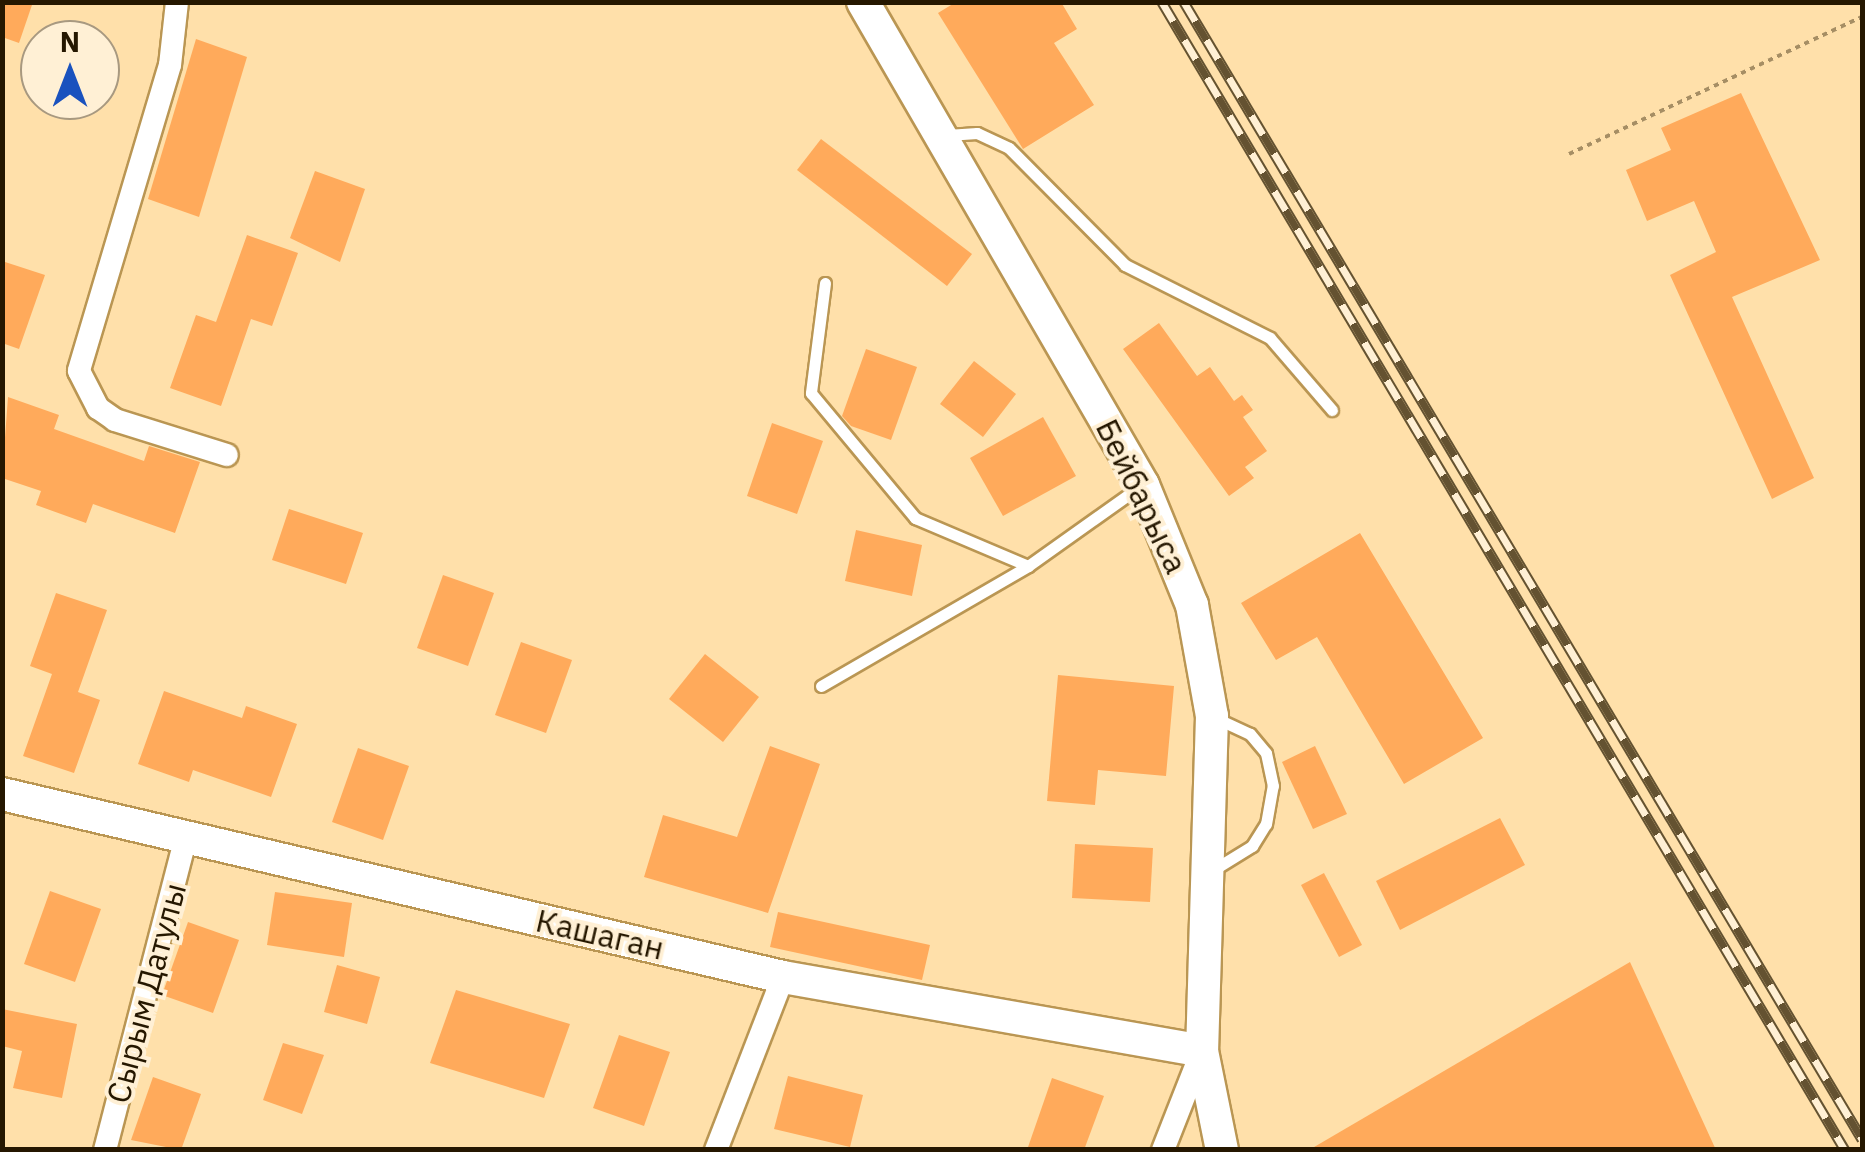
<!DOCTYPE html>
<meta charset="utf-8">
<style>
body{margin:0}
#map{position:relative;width:1865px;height:1152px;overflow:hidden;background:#ffe0aa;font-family:"IBM Plex Sans",sans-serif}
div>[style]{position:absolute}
.building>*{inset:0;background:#ffaa5b}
.path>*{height:4px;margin-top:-2px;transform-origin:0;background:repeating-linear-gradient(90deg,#a68e64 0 5px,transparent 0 10px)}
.roads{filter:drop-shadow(2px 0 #ba9653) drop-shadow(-2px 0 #ba9653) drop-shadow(0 2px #ba9653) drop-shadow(0 -2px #ba9653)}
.lane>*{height:11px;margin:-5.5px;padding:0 5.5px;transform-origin:5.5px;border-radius:5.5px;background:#fff}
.street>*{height:22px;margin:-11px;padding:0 11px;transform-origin:11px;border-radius:11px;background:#fff}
.secondary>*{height:32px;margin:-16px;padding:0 16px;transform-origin:16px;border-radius:16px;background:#fff}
.rail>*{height:11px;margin-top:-5.5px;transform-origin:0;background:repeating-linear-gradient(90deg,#fff0d5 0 22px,#645231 0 44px);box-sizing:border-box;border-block:2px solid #645231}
span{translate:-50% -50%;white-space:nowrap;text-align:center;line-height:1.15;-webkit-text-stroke:8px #fff0d5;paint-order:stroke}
.street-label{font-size:32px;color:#251700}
.frame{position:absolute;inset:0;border:5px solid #251700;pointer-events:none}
.north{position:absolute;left:20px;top:20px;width:100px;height:100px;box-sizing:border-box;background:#fff0d5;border:2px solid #a89980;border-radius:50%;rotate:0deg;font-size:28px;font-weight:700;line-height:40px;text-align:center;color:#251700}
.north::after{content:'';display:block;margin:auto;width:35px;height:45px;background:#1a52be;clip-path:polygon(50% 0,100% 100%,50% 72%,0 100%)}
</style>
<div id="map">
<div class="building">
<i style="clip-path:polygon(2px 2px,33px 2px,19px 43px,2px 37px)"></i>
<i style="clip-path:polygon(956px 2px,1061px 2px,1077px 29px,1054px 43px,1094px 105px,1023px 149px,938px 13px)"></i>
<i style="clip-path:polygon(196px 39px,247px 57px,199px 217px,148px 199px)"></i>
<i style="clip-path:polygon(1741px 93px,1820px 260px,1732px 297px,1814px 478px,1772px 499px,1670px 275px,1716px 252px,1694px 201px,1647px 221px,1626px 170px,1671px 150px,1661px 128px)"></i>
<i style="clip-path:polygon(821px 139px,972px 254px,947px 286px,797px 170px)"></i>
<i style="clip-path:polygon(315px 171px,365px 189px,340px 262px,290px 238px)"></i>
<i style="clip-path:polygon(247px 235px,298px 253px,272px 326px,251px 319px,221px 406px,170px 388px,196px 315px,216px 322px)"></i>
<i style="clip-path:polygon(2px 261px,45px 275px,19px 349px,2px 343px)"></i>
<i style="clip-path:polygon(1159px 323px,1197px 376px,1210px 367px,1234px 401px,1242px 395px,1253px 410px,1243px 417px,1267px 451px,1245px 467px,1254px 478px,1229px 496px,1123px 349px)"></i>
<i style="clip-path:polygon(866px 349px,917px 367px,891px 440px,851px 426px,842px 416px)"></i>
<i style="clip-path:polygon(974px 361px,1016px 394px,983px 437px,940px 404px)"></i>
<i style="clip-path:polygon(8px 397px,59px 415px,54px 429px,144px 461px,149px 446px,200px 462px,175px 533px,93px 504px,86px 523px,36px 505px,41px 491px,2px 478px)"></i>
<i style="clip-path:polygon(1043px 417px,1076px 476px,1003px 516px,970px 458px)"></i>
<i style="clip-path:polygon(772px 423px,823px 441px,797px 514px,747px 496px)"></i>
<i style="clip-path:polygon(289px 509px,363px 533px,346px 584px,272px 560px)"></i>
<i style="clip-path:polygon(856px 530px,922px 545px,912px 596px,845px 581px)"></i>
<i style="clip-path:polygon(1360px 533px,1483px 738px,1404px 784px,1317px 637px,1276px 660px,1241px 603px)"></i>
<i style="clip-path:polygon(443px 575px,494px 593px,468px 666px,417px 648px)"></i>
<i style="clip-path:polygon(56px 593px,107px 610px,78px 692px,100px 700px,74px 773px,23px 756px,52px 674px,30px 666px)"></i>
<i style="clip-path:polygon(521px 642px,572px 660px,546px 733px,495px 715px)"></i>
<i style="clip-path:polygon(705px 654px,759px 697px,723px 742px,669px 699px)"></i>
<i style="clip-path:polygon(1058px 675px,1174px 686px,1166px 776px,1098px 770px,1095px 805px,1047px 801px)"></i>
<i style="clip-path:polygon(164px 691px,242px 718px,246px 706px,297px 724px,271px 797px,193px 770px,189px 782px,138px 764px)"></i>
<i style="clip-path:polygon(770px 746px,820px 764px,768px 913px,644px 877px,663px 815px,737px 837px)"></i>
<i style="clip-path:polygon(1315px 746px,1347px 814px,1313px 829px,1282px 762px)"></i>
<i style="clip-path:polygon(358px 748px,409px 766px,383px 840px,332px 822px)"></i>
<i style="clip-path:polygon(1500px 818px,1525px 865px,1400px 930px,1376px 881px)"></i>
<i style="clip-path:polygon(1075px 844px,1153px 848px,1150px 902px,1072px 898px)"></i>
<i style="clip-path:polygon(1324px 873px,1362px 945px,1339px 957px,1301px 885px)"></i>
<i style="clip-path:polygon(50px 891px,101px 909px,75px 982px,24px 964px)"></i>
<i style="clip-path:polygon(275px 892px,352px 903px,344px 957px,267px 945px)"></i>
<i style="clip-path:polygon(778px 912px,930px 945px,922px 980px,770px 947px)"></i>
<i style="clip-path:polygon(188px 922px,239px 940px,213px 1013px,162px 995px)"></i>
<i style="clip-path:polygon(1630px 962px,1716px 1150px,1309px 1150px)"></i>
<i style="clip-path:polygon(337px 965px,380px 977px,367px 1024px,324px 1012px)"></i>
<i style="clip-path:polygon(456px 990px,570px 1024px,544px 1098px,430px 1063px)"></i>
<i style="clip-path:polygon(2px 1009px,77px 1024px,62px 1098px,13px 1088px,22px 1051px,2px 1046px)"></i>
<i style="clip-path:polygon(619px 1035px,670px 1052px,644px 1126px,593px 1108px)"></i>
<i style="clip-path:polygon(283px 1043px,324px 1055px,302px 1114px,263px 1100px)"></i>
<i style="clip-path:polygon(788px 1076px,863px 1095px,850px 1147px,774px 1129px)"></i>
<i style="clip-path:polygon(153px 1077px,201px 1094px,181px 1150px,131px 1140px)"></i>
<i style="clip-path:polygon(1052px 1078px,1104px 1096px,1084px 1150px,1027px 1150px)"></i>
</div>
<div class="path">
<i style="left:1569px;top:154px;width:323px;rotate:-25.1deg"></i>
</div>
<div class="roads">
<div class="lane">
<i style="left:947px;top:135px;width:30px;rotate:-4deg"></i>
<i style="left:977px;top:133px;width:35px;rotate:25deg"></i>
<i style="left:1009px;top:148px;width:165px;rotate:45.2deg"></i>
<i style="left:1125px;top:265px;width:162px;rotate:26.7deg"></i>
<i style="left:1270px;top:338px;width:95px;rotate:49.3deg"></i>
<i style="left:825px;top:283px;width:111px;rotate:97.3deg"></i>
<i style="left:811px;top:393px;width:163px;rotate:50.2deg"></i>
<i style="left:915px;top:518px;width:123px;rotate:23deg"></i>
<i style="left:821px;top:686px;width:239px;rotate:-30.1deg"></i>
<i style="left:1028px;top:566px;width:136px;rotate:-35.4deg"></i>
<i style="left:1213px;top:870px;width:46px;rotate:-31.6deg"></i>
<i style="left:1252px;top:846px;width:26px;rotate:-58deg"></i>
<i style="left:1266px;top:824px;width:39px;rotate:-80deg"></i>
<i style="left:1273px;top:786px;width:34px;rotate:-102deg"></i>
<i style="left:1266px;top:753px;width:25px;rotate:-130deg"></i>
<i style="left:1250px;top:734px;width:38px;rotate:-155deg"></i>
</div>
<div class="street">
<i style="left:177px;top:2px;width:63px;rotate:96.3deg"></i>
<i style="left:170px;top:65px;width:319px;rotate:106.6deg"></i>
<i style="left:79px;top:371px;width:42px;rotate:62.8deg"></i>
<i style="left:98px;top:408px;width:21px;rotate:35deg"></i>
<i style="left:115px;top:420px;width:117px;rotate:17.4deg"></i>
<i style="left:105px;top:1150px;width:324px;rotate:-75.5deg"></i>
<i style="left:716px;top:1150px;width:186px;rotate:-68.8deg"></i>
<i style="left:1163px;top:1150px;width:106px;rotate:-68.5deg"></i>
</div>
<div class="secondary">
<i style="left:863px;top:2px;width:558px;rotate:59.9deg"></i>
<i style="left:1143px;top:485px;width:130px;rotate:67.8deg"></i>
<i style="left:1192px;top:605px;width:113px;rotate:79.8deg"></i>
<i style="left:1212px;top:716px;width:335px;rotate:91.7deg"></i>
<i style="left:1202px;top:1051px;width:101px;rotate:78.6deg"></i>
<i style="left:2px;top:794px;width:802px;rotate:13.19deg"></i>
<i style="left:783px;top:977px;width:425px;rotate:10deg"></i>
</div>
</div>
<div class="rail">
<i style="left:1162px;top:2px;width:1336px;rotate:59.25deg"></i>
<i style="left:1184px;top:2px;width:1324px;rotate:59.19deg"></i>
</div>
<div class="street-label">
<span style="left:1142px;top:496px;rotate:64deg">Бейбарыса</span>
<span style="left:600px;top:934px;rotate:13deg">Кашаган</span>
<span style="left:146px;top:993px;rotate:-75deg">Сырым Датулы</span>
</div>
<div class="frame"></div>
<div class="north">N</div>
</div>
